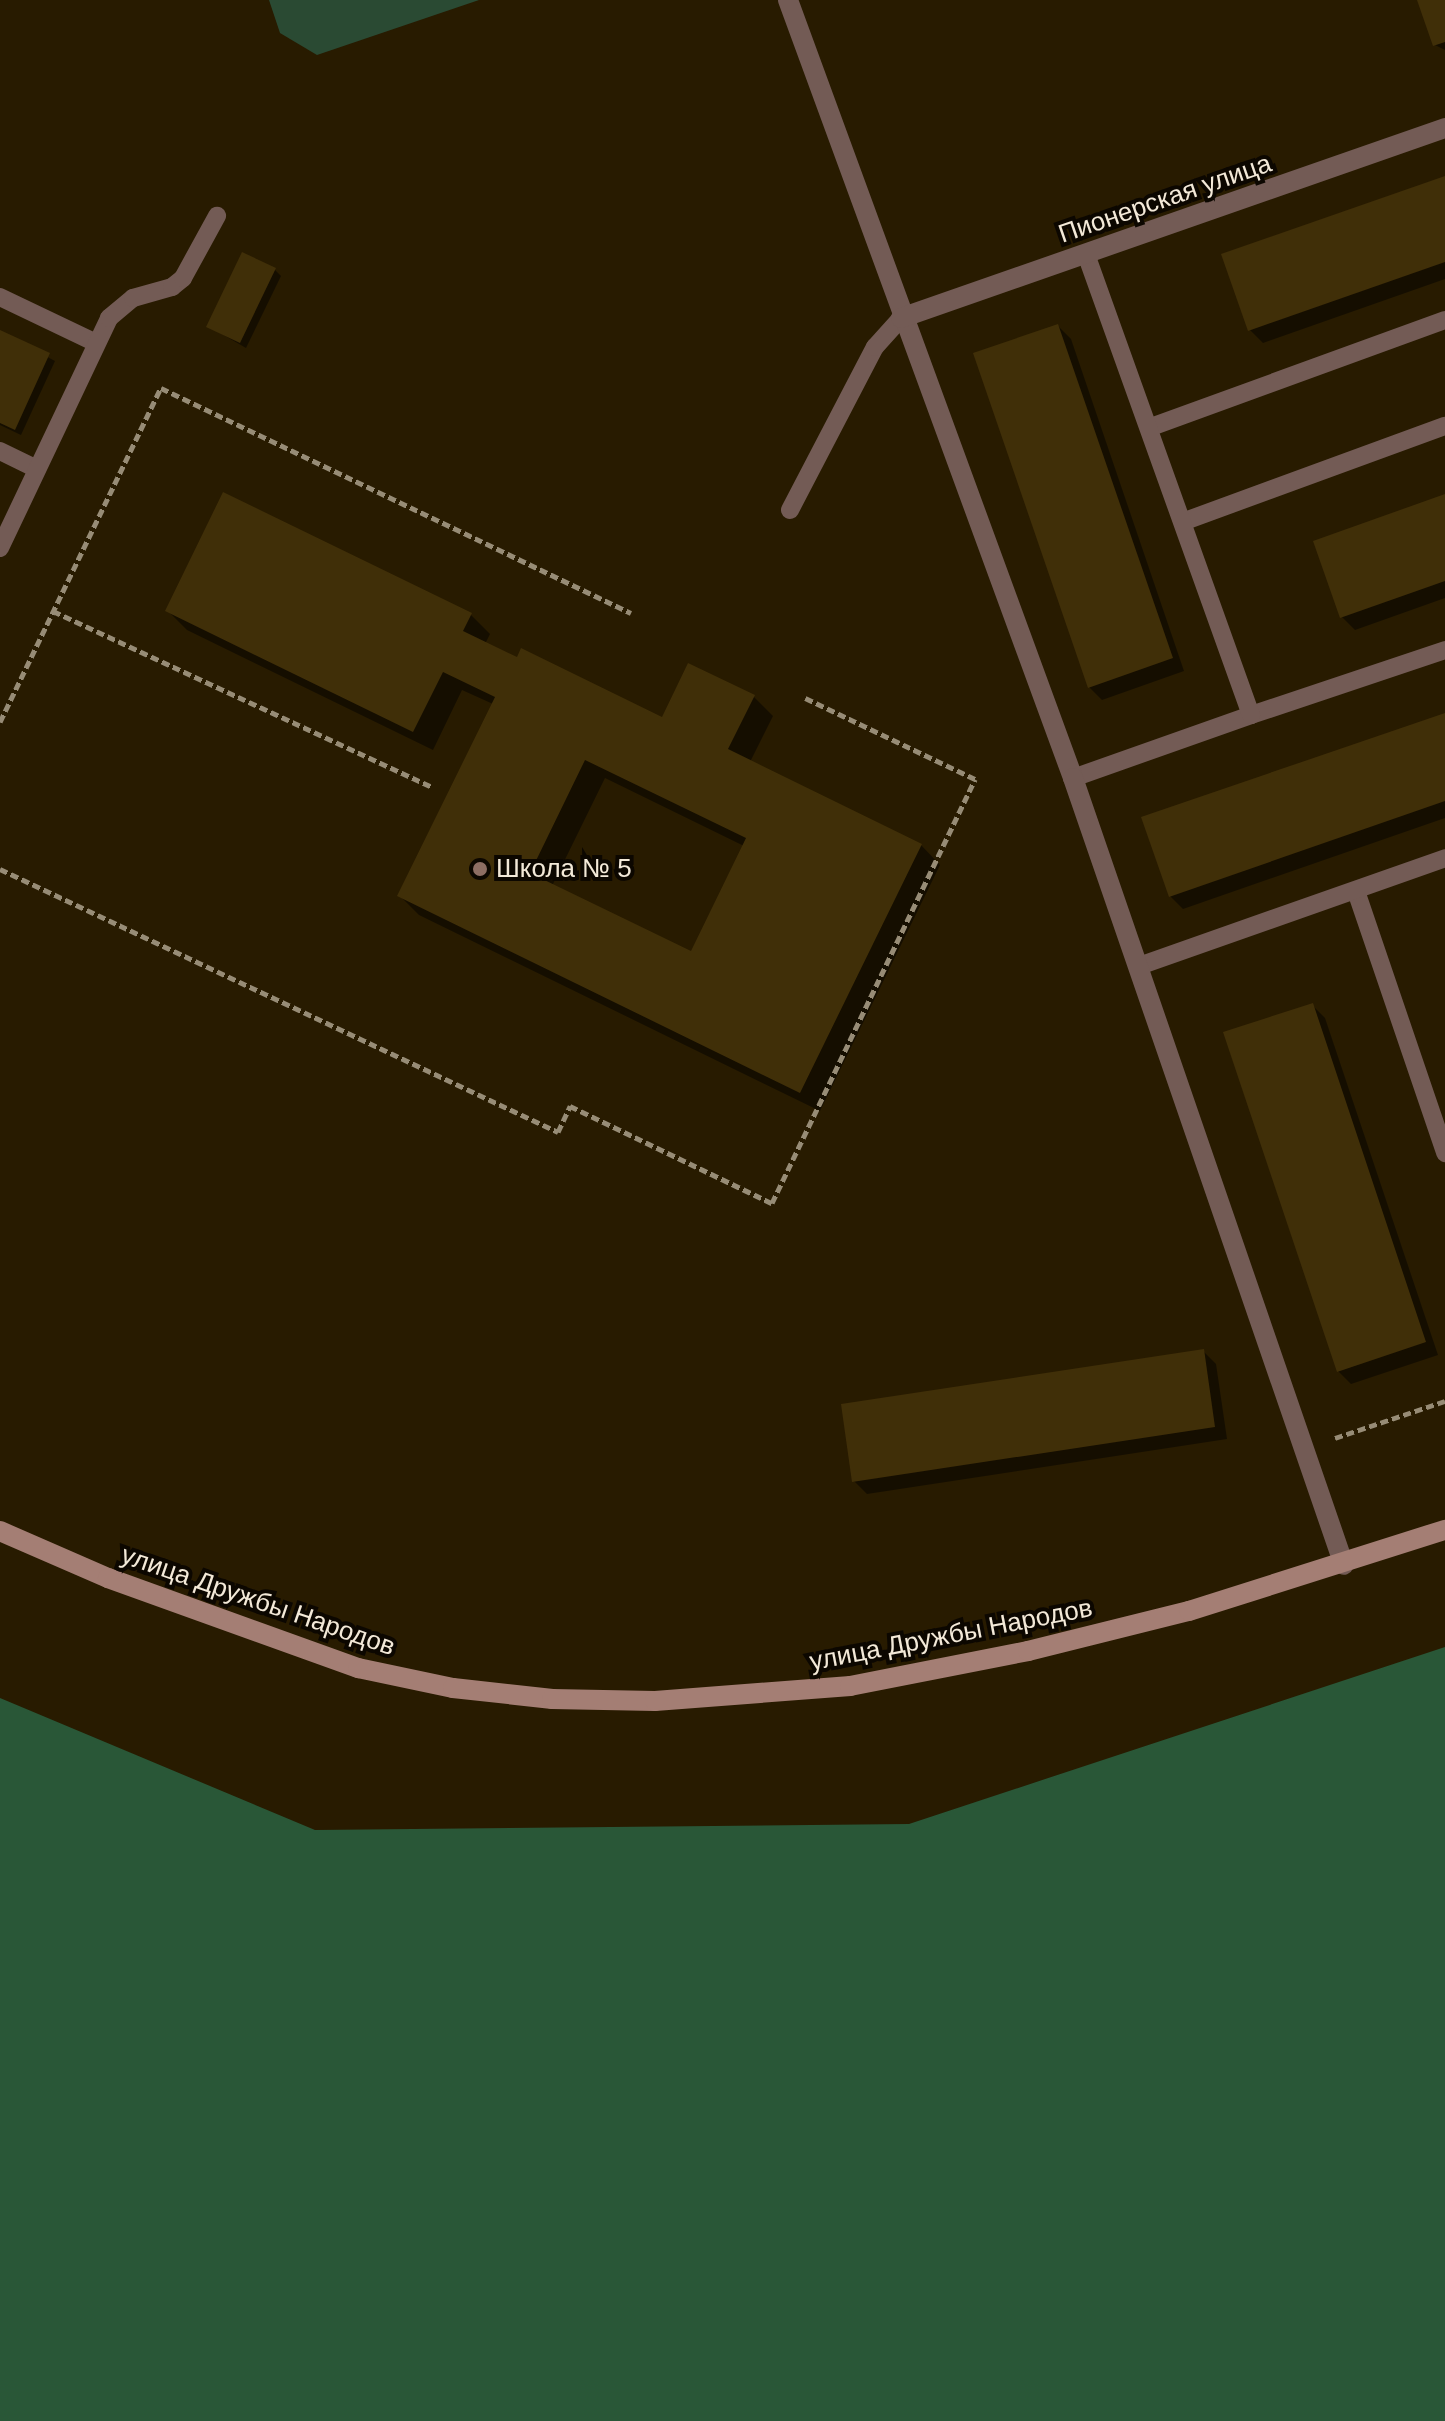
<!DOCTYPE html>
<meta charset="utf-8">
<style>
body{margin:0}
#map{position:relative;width:1445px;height:2421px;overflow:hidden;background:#281b00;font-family:Arial,sans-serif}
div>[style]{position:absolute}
.green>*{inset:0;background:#2a4a33}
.forest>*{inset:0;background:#295737}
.shadow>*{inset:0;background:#0007}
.building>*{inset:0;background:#402f08}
.path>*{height:5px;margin-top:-2.5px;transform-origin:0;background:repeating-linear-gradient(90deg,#978c76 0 8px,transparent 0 12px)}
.lane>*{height:18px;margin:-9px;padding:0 9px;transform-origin:9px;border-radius:9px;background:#735b55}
.street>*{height:20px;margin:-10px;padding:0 10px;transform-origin:10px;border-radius:10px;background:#735b55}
.secondary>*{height:20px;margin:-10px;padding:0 10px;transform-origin:10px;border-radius:10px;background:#a47e74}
.dots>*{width:22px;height:22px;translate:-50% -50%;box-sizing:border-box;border:4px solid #0c0700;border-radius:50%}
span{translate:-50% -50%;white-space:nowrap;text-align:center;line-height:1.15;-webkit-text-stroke:8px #0c0700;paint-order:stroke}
.street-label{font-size:26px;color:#f3e9d8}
.poi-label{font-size:26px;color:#f3e9d8}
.left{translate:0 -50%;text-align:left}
</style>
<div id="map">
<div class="green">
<i style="clip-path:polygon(269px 0,479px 0,317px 55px,280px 33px)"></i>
</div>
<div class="forest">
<i style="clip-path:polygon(1445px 1647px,1445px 2421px,0 2421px,0 1698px,315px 1830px,909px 1824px)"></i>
</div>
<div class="shadow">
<i style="clip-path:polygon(1419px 0,1445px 0,1445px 50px,1435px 45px)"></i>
<i style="clip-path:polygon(1445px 178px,1445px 279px,1263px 343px,1250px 330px)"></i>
<i style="clip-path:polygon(275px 270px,281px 276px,246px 348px,208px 326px)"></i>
<i style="clip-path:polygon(1058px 326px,1071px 339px,1184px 671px,1102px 700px,1089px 687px)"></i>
<i style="clip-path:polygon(0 332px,55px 361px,21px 435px,0 425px)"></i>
<i style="clip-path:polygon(1445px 496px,1445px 598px,1355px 630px,1342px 617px)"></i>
<i style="clip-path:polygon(evenodd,168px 611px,471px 615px,490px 634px,485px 644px,663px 720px,754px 697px,773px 716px,750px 762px,921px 845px,940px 865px,820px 1111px,419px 915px,400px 896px,493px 704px,462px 690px,433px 750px,187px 630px,168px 611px,605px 778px,744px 846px,692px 954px,552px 886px,605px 778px)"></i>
<i style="clip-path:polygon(1445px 715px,1445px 818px,1183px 909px,1170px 896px)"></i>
<i style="clip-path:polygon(1312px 1005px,1325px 1018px,1438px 1355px,1351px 1384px,1338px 1371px)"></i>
<i style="clip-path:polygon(1203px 1351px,1216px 1364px,1227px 1439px,867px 1494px,854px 1481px)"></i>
</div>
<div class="building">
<i style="clip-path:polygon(1417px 0,1445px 0,1445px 42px,1433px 46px)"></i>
<i style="clip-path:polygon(1445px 176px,1445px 262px,1248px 331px,1221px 254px)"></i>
<i style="clip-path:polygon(242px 252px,276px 268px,240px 343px,206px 327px)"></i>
<i style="clip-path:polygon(1058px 324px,1173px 658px,1088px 688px,973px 353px)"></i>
<i style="clip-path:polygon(0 330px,50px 353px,15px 430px,0 423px)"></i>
<i style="clip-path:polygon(evenodd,223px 492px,472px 613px,463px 631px,517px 657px,521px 648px,662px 717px,688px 663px,755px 695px,728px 749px,922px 844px,800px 1093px,397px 896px,495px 697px,443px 672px,413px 732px,165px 611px,223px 492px,585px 760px,746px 838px,691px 951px,530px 873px,585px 760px)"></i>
<i style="clip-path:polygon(1445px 494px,1445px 581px,1340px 618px,1313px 541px)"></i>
<i style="clip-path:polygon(1445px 713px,1445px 801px,1169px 897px,1141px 817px)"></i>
<i style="clip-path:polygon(1313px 1003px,1426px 1342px,1337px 1372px,1223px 1032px)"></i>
<i style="clip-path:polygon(1204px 1349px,1215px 1427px,852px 1482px,841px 1404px)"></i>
</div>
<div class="path">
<i style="left:53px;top:611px;width:418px;rotate:24.9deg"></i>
<i style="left:0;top:722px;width:371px;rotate:-64.3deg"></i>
<i style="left:161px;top:388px;width:521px;rotate:25.58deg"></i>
<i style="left:0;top:869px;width:617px;rotate:25.24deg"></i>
<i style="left:558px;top:1132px;width:29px;rotate:-65deg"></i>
<i style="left:570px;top:1106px;width:224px;rotate:25.7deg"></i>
<i style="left:772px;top:1203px;width:470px;rotate:-64.4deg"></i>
<i style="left:975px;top:779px;width:188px;rotate:-154.5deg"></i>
<i style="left:1335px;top:1438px;width:116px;rotate:-18.6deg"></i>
</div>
<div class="lane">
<i style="left:0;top:297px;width:104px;rotate:25.6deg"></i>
<i style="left:1151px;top:427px;width:313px;rotate:-20deg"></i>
<i style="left:0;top:451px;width:39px;rotate:26deg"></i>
<i style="left:790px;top:510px;width:184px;rotate:-62.5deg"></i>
<i style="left:875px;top:347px;width:39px;rotate:-48deg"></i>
<i style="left:1185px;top:521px;width:277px;rotate:-20.1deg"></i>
<i style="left:0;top:548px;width:255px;rotate:-64.6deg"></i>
<i style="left:109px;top:318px;width:31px;rotate:-40deg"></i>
<i style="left:133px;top:298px;width:41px;rotate:-15.8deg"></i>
<i style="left:172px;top:287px;width:14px;rotate:-39deg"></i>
<i style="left:183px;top:278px;width:71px;rotate:-61.3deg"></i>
<i style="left:1251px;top:715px;width:205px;rotate:-18.5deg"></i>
<i style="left:1073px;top:778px;width:189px;rotate:-19.5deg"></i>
<i style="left:1251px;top:715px;width:490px;rotate:-109.7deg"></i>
<i style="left:1356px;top:891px;width:277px;rotate:71.2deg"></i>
<i style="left:1139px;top:966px;width:324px;rotate:-19.4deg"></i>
</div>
<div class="street">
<i style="left:788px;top:0;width:829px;rotate:69.88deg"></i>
<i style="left:1073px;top:778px;width:832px;rotate:71deg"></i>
<i style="left:901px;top:318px;width:576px;rotate:-19.25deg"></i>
</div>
<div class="secondary">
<i style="left:0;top:1531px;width:118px;rotate:23.5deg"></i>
<i style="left:108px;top:1578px;width:266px;rotate:19.8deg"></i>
<i style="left:358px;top:1668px;width:97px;rotate:11.9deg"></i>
<i style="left:453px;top:1688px;width:100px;rotate:6.3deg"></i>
<i style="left:552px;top:1699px;width:103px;rotate:1.1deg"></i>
<i style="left:655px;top:1701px;width:196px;rotate:-4.4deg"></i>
<i style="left:850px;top:1686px;width:181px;rotate:-11.1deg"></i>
<i style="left:1028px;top:1651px;width:166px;rotate:-14deg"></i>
<i style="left:1189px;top:1611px;width:269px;rotate:-17.6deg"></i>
</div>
<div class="dots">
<i style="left:480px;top:869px;background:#8d6e63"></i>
</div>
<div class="street-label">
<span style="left:1165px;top:199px;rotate:-19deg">Пионерская улица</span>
<span style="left:258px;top:1601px;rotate:19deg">улица Дружбы Народов</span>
<span style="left:951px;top:1635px;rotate:-11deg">улица Дружбы Народов</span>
</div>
<div class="poi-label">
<span class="left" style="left:496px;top:869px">Школа № 5</span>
</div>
</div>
